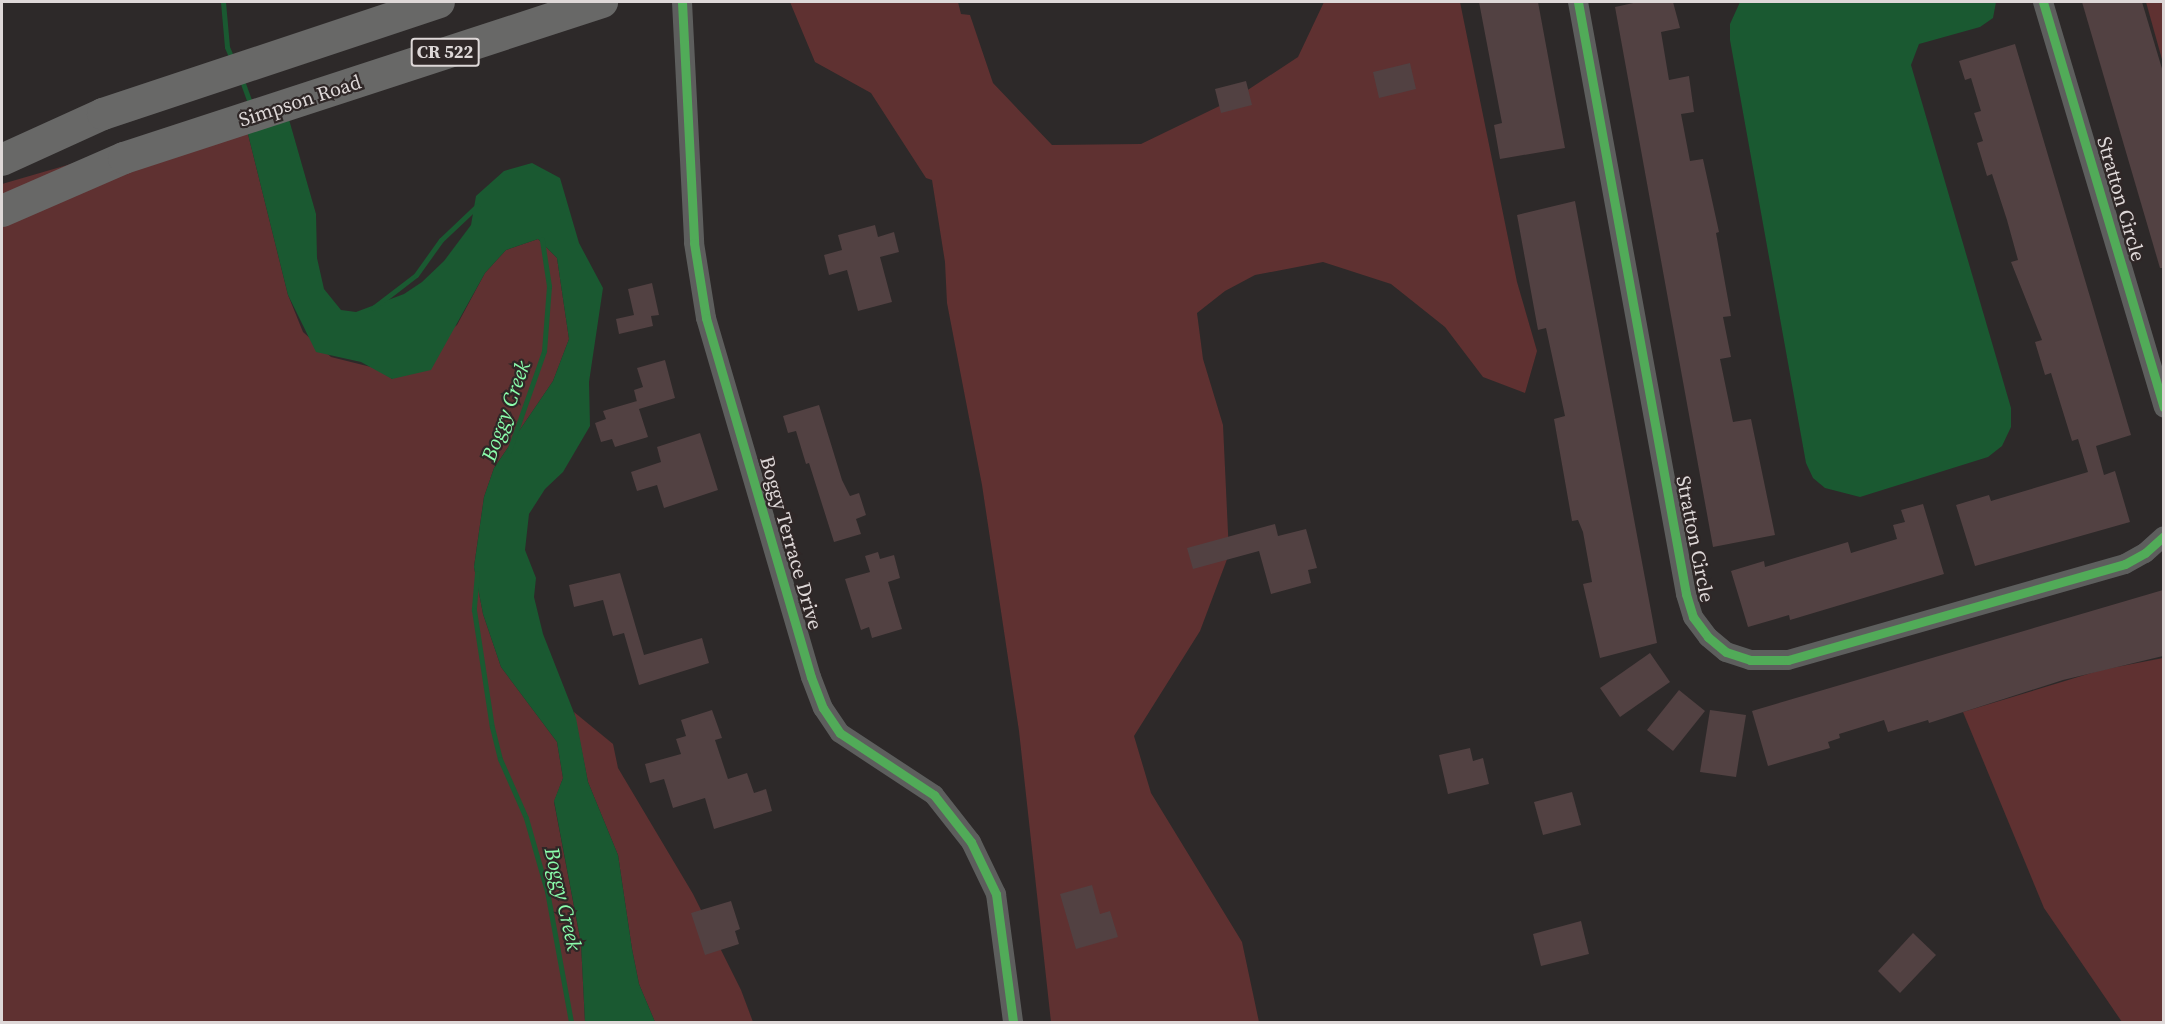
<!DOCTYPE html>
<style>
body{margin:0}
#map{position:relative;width:2165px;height:1024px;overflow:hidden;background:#2d2929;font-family:"Source Serif 4",serif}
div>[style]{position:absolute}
.green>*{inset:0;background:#5f3131}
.water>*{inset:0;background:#1a5931}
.stream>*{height:5px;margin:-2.5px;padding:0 2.5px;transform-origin:2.5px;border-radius:2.5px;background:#1a5931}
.building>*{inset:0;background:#524142}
.street>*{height:20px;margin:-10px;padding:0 10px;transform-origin:10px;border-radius:10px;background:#5d5e5d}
.primary>*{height:32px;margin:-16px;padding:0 16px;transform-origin:16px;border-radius:16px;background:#686867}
.cycleway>*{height:9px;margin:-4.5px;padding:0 4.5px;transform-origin:4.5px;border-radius:4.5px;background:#51ab58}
span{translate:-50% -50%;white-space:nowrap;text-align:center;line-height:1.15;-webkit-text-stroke:4.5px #2f2727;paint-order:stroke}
.shield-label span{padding:2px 4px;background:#2f2727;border:2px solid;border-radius:4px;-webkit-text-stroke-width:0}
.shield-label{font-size:18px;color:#ded8d8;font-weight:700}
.street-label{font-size:20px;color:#ded8d8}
.water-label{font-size:21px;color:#8bfeac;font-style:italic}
.frame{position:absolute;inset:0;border:3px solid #ded8d8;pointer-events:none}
</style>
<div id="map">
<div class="green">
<i style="clip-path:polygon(790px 2px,958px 2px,961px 14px,970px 15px,993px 83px,1052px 145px,1141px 144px,1234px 99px,1298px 57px,1324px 2px,1460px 2px,1517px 282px,1537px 351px,1525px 393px,1483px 377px,1445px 327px,1391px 284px,1323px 262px,1255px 275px,1225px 291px,1197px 313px,1203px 359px,1223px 425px,1229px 554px,1200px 631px,1134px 736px,1151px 793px,1242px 942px,1259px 1022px,1051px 1022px,1019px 731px,982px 485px,947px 303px,945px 262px,932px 180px,926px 178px,871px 93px,815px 62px)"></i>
<i style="clip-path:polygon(2146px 2px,2163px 2px,2163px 63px)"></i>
<i style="clip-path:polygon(243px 114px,288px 295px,303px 332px,331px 357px,379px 369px,392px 379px,457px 325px,485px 273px,506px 250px,538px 239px,557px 258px,569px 339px,553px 381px,494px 468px,484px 497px,474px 567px,483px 614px,501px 667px,557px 742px,563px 778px,554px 802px,581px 943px,585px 1022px,2px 1022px,2px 184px)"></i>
<i style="clip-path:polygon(2163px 658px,2163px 1022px,2122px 1022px,2044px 908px,1963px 712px,2101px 670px)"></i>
<i style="clip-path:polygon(574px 712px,613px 744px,618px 768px,693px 894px,741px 990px,753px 1022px,655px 1022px,639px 984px,632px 949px,618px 855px,588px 782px)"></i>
</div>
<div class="water">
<i style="clip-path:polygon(1740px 2px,1996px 2px,1993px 18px,1980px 27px,1919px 44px,1911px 65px,2011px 408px,2011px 427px,2002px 446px,1988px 457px,1860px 497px,1825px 488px,1813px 478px,1806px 463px,1730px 40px,1730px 24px)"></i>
<i style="clip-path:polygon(284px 102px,316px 214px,317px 258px,324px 289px,341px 310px,356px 312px,404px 294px,422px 282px,444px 261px,471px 225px,476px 196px,504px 171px,532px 163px,560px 178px,579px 243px,603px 288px,589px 382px,590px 426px,563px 472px,545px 489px,529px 514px,525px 550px,536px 578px,534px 597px,543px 634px,576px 718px,588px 782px,618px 855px,632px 949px,639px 984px,655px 1022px,585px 1022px,581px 943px,554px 801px,563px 778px,557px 742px,501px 667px,483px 614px,474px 567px,484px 497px,494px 468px,553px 381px,569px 339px,557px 258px,538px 239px,506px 250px,485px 273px,431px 370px,392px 379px,361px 362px,316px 352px,288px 295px,243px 114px)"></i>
</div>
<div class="stream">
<i style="left:223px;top:2px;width:45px;rotate:84.9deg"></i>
<i style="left:227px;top:47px;width:15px;rotate:67deg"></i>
<i style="left:241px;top:78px;width:30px;rotate:70deg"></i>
<i style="left:373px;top:308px;width:54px;rotate:-37.5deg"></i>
<i style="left:416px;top:275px;width:43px;rotate:-54.5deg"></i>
<i style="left:441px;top:240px;width:50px;rotate:-43.4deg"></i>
<i style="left:509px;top:451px;width:106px;rotate:-70.7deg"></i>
<i style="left:544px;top:351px;width:65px;rotate:-85.6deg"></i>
<i style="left:549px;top:286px;width:47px;rotate:-98.7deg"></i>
<i style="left:477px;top:573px;width:37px;rotate:95deg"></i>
<i style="left:474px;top:610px;width:118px;rotate:81.3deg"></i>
<i style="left:492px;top:727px;width:33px;rotate:76deg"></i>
<i style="left:500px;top:759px;width:64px;rotate:66.2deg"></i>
<i style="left:526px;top:818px;width:76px;rotate:74deg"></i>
<i style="left:547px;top:891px;width:133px;rotate:79.6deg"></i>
</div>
<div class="building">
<i style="clip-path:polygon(1479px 2px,1538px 2px,1565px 148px,1500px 159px,1494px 125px,1502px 123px)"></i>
<i style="clip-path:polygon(1638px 2px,1673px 2px,1680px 28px,1661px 32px,1669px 80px,1689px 76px,1694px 112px,1681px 114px,1690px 161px,1703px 159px,1719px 232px,1716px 233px,1731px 316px,1723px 317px,1731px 357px,1720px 359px,1733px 422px,1751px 419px,1775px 535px,1713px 547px,1615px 7px)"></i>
<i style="clip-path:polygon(2082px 2px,2142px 2px,2163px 72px,2163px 268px,2160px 268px)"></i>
<i style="clip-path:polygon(2015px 44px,2131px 435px,2096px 446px,2104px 475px,2115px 471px,2130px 522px,1975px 566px,1956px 505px,1989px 495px,1991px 501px,2088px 472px,2078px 439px,2072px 441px,2051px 373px,2045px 375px,2035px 342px,2042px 340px,2011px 262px,2018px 260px,2007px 220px,1992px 174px,1987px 176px,1977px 143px,1983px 141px,1974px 113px,1981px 111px,1971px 78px,1965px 80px,1959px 61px)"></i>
<i style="clip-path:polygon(1410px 63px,1416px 89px,1379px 98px,1373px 72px)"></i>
<i style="clip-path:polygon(1246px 81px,1252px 105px,1221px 113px,1215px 89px)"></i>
<i style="clip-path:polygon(1575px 201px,1657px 643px,1600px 658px,1583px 584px,1592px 582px,1583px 532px,1578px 520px,1572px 521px,1554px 419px,1565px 416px,1546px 328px,1538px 330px,1517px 215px)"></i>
<i style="clip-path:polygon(875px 225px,878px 237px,894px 232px,899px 252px,880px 257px,892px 302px,858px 311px,847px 270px,829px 275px,824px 255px,842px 250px,838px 235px)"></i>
<i style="clip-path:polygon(652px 283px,659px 315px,651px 316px,653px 326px,619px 334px,616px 319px,634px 315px,628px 289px)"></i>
<i style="clip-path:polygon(665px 360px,675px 398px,639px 409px,648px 437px,615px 447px,612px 439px,601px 442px,595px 423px,606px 419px,603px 411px,637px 401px,638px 406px,634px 390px,643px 387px,637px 368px)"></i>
<i style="clip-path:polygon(819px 405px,842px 480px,850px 496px,859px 493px,866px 515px,856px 519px,861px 534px,834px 542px,809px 463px,806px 464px,796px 431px,788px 433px,783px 416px)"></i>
<i style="clip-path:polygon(700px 433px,718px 490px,664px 508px,657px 485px,637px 491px,631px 472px,661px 462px,657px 447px)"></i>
<i style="clip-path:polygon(1923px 504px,1944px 574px,1790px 620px,1789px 615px,1748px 627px,1731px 571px,1764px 561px,1765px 567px,1848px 542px,1851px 553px,1897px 539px,1893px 525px,1905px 522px,1901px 510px)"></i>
<i style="clip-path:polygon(1275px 524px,1278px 536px,1306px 529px,1317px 568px,1308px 570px,1311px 583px,1271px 594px,1259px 551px,1193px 569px,1187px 548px)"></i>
<i style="clip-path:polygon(878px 552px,880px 559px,894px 555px,900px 578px,888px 582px,902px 629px,872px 638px,869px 627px,861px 630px,845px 579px,870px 572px,865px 556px)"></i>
<i style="clip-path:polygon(620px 573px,644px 655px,702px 638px,709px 663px,639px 685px,624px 633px,613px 636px,603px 600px,574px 607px,569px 585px)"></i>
<i style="clip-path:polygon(2163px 590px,2163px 656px,2063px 680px,1929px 723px,1928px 720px,1888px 732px,1884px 720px,1839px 734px,1840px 738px,1828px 742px,1830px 748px,1768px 766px,1752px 711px)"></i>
<i style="clip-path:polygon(1650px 653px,1670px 682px,1620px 717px,1600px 688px)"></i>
<i style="clip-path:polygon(1679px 690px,1705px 711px,1673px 751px,1647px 730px)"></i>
<i style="clip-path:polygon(712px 710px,722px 738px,715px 740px,728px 779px,747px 773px,754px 793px,766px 789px,772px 811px,714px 829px,705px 798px,673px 808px,664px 779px,650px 783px,645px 764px,681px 754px,676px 739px,686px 736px,681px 720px)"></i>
<i style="clip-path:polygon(1710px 710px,1746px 715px,1736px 777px,1700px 772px)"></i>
<i style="clip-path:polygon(1470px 748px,1473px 761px,1483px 758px,1489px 784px,1448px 794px,1439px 755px)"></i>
<i style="clip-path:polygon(1572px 792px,1581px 825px,1543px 835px,1534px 802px)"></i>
<i style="clip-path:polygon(1092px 885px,1100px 914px,1110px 911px,1118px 937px,1076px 949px,1060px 894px)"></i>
<i style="clip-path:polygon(731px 901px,740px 929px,735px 931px,739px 944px,705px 955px,691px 913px)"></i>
<i style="clip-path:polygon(1581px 921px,1589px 954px,1541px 966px,1533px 934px)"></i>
<i style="clip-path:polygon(1913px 933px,1936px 955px,1900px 993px,1878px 971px)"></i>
</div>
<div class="street">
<i style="left:682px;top:2px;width:241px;rotate:87.1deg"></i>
<i style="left:694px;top:243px;width:76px;rotate:80.9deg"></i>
<i style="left:706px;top:318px;width:374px;rotate:73.7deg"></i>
<i style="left:811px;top:677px;width:33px;rotate:69deg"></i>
<i style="left:823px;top:708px;width:30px;rotate:56deg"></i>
<i style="left:840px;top:733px;width:113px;rotate:33.4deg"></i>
<i style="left:934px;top:795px;width:60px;rotate:51.8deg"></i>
<i style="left:971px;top:842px;width:58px;rotate:64.3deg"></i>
<i style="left:996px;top:894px;width:129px;rotate:82.4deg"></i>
<i style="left:1578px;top:2px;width:602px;rotate:79.66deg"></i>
<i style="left:1686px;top:594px;width:24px;rotate:73deg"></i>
<i style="left:1693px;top:617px;width:25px;rotate:53deg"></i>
<i style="left:1708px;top:637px;width:23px;rotate:40deg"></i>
<i style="left:1726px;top:652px;width:25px;rotate:18deg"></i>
<i style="left:1750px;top:660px;width:38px"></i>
<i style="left:1788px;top:660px;width:350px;rotate:-15.9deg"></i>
<i style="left:2125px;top:564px;width:23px;rotate:-29deg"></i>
<i style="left:2145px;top:553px;width:25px;rotate:-42deg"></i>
<i style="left:2043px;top:2px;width:423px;rotate:73.4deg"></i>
</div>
<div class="primary">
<i style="left:2px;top:160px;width:111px;rotate:-24.5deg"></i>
<i style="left:103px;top:114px;width:354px;rotate:-18.4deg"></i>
<i style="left:2px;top:211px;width:133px;rotate:-23.5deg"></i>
<i style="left:124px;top:158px;width:503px;rotate:-18.07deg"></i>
</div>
<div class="cycleway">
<i style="left:682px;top:2px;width:241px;rotate:87.1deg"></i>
<i style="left:694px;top:243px;width:76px;rotate:80.9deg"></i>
<i style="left:706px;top:318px;width:374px;rotate:73.7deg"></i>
<i style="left:811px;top:677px;width:33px;rotate:69deg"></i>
<i style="left:823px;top:708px;width:30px;rotate:56deg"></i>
<i style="left:840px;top:733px;width:113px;rotate:33.4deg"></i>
<i style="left:934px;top:795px;width:60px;rotate:51.8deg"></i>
<i style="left:971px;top:842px;width:58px;rotate:64.3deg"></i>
<i style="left:996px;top:894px;width:129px;rotate:82.4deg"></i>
<i style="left:1578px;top:2px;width:602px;rotate:79.66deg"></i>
<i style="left:1686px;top:594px;width:24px;rotate:73deg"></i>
<i style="left:1693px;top:617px;width:25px;rotate:53deg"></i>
<i style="left:1708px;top:637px;width:23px;rotate:40deg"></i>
<i style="left:1726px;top:652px;width:25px;rotate:18deg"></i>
<i style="left:1750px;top:660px;width:38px"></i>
<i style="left:1788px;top:660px;width:350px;rotate:-15.9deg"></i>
<i style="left:2125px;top:564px;width:23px;rotate:-29deg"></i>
<i style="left:2145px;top:553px;width:25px;rotate:-42deg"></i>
<i style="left:2043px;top:2px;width:423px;rotate:73.4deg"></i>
</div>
<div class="shield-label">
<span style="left:445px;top:52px">CR 522</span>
</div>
<div class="street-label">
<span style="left:300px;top:101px;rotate:-18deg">Simpson Road</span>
<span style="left:2121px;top:199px;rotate:74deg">Stratton Circle</span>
<span style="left:1695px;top:539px;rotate:79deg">Stratton Circle</span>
<span style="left:791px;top:543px;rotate:74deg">Boggy Terrace Drive</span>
</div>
<div class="water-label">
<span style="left:506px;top:411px;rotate:-70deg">Boggy Creek</span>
<span style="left:563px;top:899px;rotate:77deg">Boggy Creek</span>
</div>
<div class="frame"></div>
</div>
